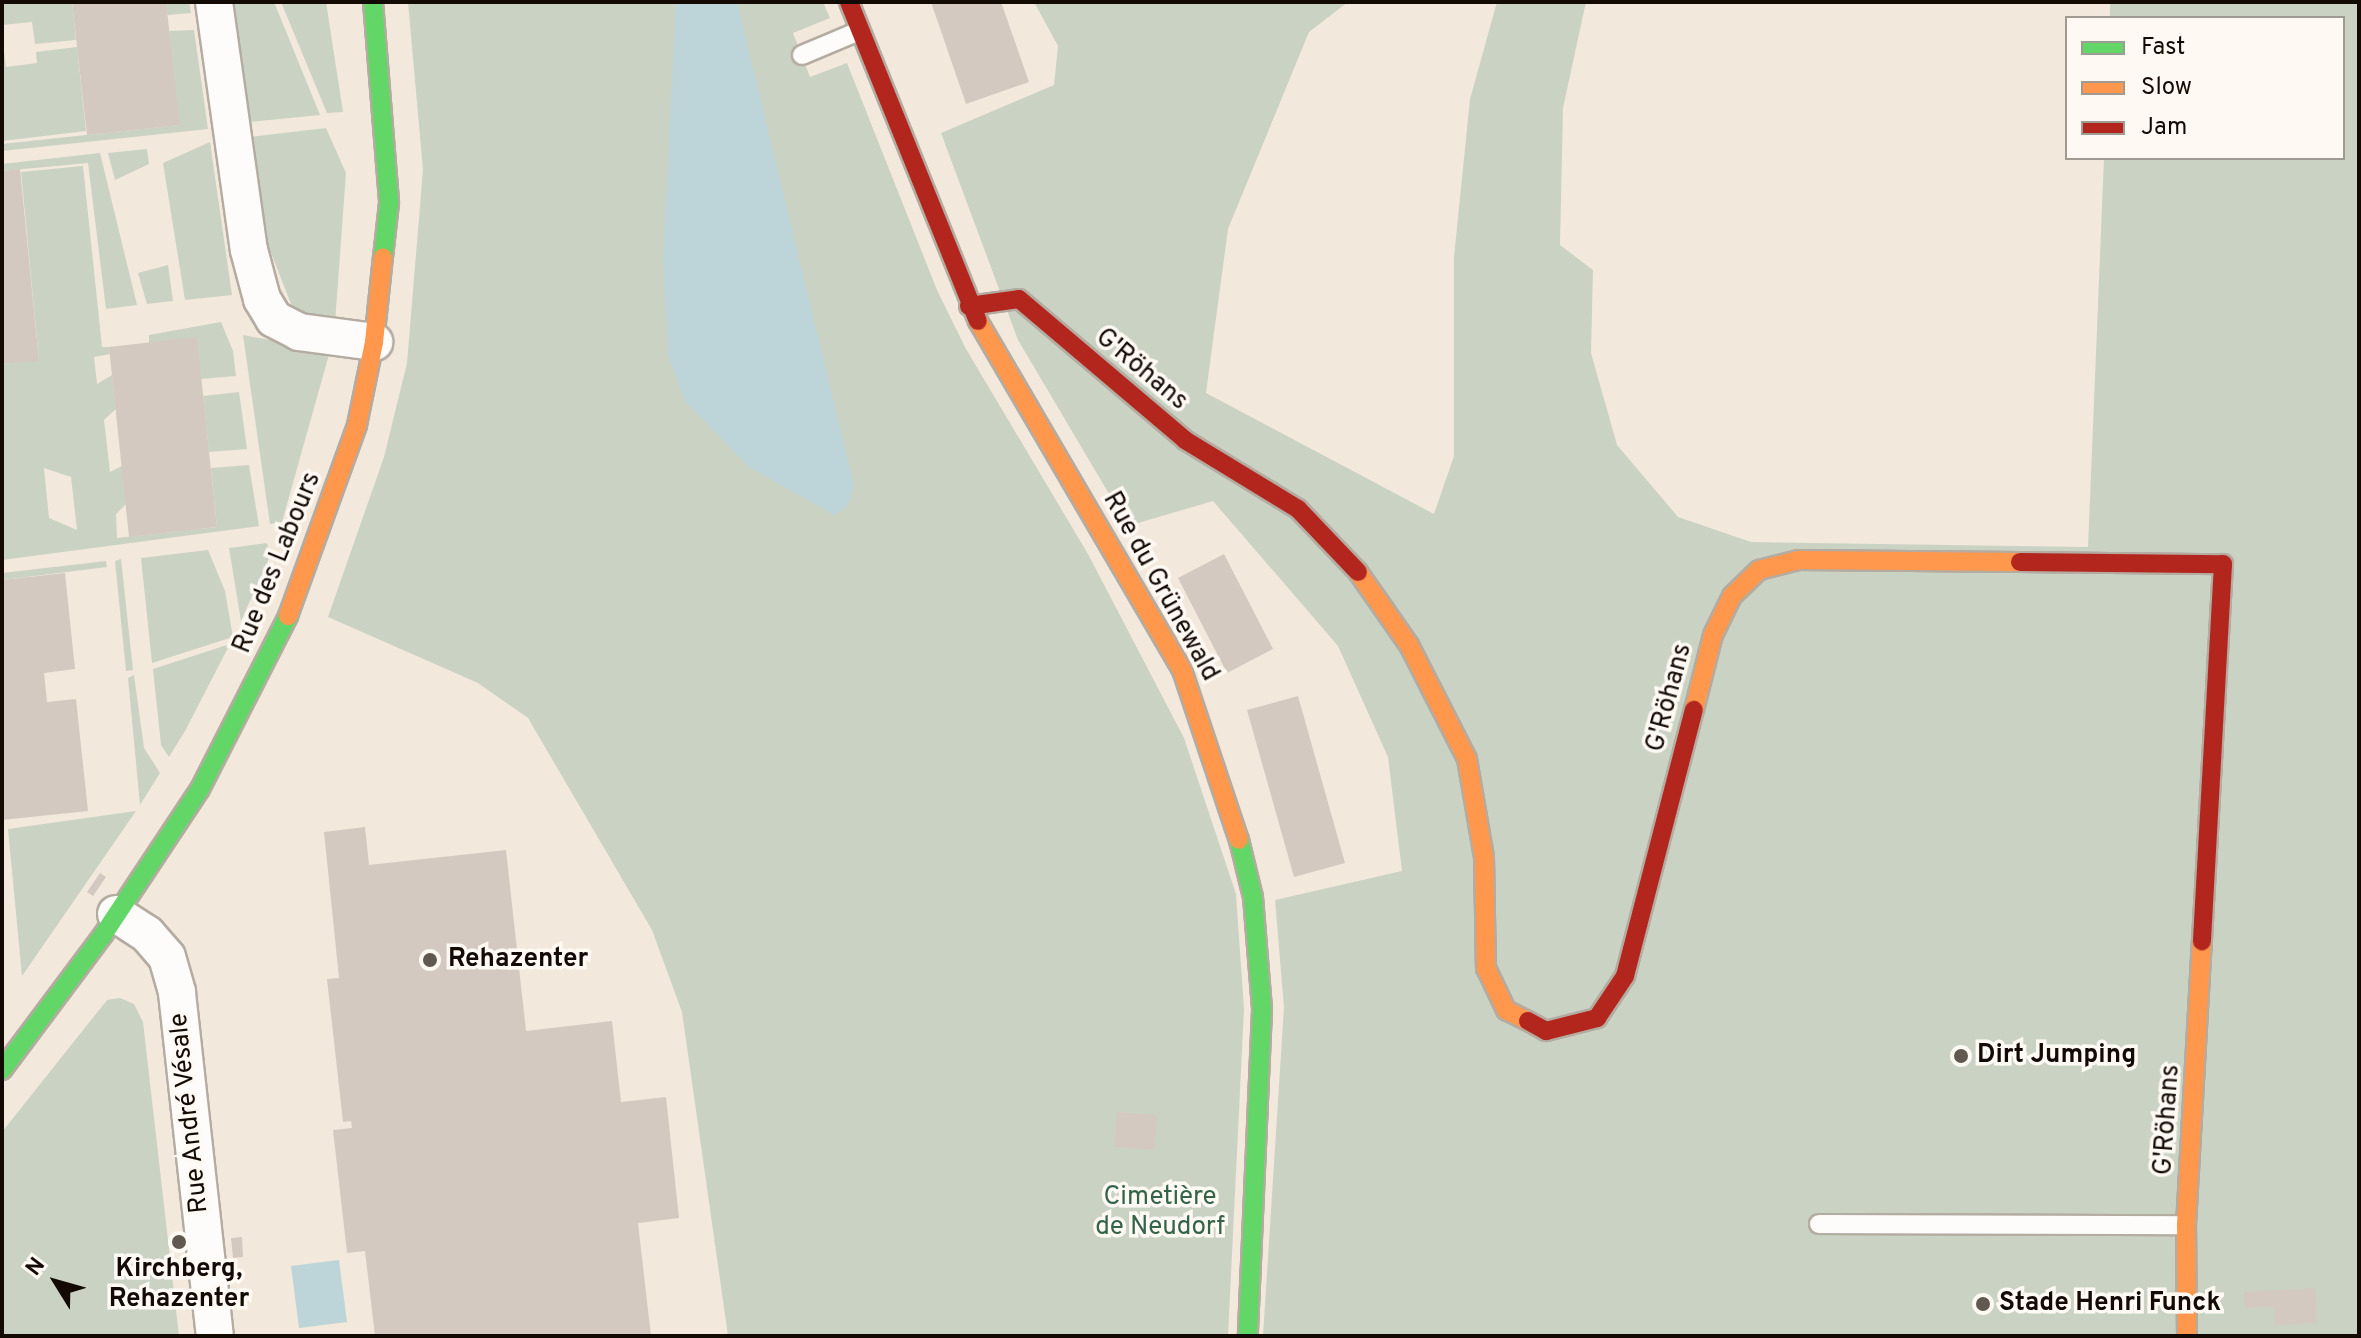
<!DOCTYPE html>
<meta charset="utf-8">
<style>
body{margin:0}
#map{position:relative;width:2361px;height:1338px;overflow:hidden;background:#f3e8dc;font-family:Overpass,sans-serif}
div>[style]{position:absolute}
.green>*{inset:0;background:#cad2c4}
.water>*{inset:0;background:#bdd4d8}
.building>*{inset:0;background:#d4c9c1}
.roads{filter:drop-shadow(2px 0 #b4aba1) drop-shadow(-2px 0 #b4aba1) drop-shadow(0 2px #b4aba1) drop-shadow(0 -2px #b4aba1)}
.lane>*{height:18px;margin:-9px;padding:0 9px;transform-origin:9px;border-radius:9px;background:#fdfcfa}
.street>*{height:36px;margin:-18px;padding:0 18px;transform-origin:18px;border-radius:18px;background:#fdfcfa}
.fast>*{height:18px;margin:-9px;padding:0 9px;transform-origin:9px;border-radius:9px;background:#63d668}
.slow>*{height:18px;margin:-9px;padding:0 9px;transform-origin:9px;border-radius:9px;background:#ff974d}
.jam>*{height:18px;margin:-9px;padding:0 9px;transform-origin:9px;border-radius:9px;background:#b3261e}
.dots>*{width:22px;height:22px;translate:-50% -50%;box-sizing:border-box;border:4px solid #fef9f3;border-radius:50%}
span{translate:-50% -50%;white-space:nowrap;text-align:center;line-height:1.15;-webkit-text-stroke:7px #fef9f3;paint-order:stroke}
.street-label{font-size:26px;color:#130b03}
.poi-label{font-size:26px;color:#130b03;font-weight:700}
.left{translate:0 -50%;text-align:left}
.park-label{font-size:26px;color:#336446}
.frame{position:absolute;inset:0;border:4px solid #130b03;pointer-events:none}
.legend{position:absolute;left:2065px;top:16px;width:280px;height:144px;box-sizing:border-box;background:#fef9f3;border:2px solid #a09a93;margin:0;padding:10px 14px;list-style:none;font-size:24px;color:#130b03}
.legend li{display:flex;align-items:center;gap:16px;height:40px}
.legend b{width:40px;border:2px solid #a09a93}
.north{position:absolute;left:16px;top:1242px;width:80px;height:80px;-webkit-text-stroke:6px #fef9f3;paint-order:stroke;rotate:307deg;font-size:22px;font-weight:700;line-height:32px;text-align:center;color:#130b03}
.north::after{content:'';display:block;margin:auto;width:28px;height:36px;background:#130b03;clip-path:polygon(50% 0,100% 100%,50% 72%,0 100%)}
</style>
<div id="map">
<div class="green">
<i style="clip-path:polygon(2px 2px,72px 2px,76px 40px,35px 44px,32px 22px,2px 25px)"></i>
<i style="clip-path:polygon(159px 2px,189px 2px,191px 13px,168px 15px)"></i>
<i style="clip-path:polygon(231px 2px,274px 2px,320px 115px,248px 122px)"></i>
<i style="clip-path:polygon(281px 2px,326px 2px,343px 112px,327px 113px)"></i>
<i style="clip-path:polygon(408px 2px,823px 2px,830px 18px,793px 33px,810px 77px,847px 63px,937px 290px,966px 349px,1088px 554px,1184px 738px,1236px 894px,1244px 1009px,1228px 1336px,728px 1336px,682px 1012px,652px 930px,528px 718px,478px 683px,328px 617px,384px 457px,407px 363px,423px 170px)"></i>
<i style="clip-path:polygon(1034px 2px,1348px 2px,1309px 32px,1228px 229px,1206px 393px,1434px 514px,1454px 456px,1454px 257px,1470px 99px,1497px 2px,1586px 2px,1563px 108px,1560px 245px,1593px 270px,1591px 353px,1617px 445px,1678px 517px,1751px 542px,2088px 547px,2104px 158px,2343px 158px,2343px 18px,2110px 18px,2110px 2px,2359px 2px,2359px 1336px,1263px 1336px,1284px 1007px,1275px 900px,1402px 871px,1388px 757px,1338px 646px,1213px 501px,1128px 526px,1018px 340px,941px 133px,1054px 85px,1058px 46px)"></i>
<i style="clip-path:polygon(194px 30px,208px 129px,2px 151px,2px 144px,179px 125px,169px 31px)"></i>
<i style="clip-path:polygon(2px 35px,6px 67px,37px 63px,36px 52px,77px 47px,86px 131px,2px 141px)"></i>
<i style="clip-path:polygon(326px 128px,346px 173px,335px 323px,296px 317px,268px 245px,250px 137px)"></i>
<i style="clip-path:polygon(210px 142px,232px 295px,185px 300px,163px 163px)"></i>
<i style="clip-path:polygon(147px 149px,149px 164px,115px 180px,108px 153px)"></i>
<i style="clip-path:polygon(100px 153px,137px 305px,106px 309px,88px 163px,2px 171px,2px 164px)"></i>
<i style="clip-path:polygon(evenodd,83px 166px,102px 347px,109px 347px,110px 354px,94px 357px,97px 384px,112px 375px,116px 409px,104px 420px,110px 472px,122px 466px,126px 504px,116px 514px,117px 538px,217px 527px,211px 468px,249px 465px,259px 526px,2px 560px,2px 364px,39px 360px,21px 172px,83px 166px,44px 468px,71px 477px,77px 530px,49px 518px,44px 468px)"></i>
<i style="clip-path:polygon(168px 265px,173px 301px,147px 304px,138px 273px)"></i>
<i style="clip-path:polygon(221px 322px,233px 351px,236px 376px,201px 379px,149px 343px,149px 335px)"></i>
<i style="clip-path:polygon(243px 335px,330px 351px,282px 522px,270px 524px)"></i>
<i style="clip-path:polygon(239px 392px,247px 449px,209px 452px,203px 396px)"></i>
<i style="clip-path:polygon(267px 543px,270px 556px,241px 621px,229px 548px)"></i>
<i style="clip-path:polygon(208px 550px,225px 591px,233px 637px,152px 663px,141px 558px)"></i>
<i style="clip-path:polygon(121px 559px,133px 670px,126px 671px,115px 561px)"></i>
<i style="clip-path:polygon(106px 561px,107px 567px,2px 580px,2px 573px)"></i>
<i style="clip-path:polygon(230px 644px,185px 731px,169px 757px,161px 745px,153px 669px)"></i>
<i style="clip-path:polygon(134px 675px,144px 748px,160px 773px,140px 805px,128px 678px)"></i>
<i style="clip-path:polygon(136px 811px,22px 976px,8px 829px)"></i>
<i style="clip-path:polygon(120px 998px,134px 1004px,143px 1022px,179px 1336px,2px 1336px,2px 1132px,107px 1000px)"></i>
</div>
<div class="water">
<i style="clip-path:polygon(676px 2px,737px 2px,854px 486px,848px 505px,834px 515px,749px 467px,685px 401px,668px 355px,663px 258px)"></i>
<i style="clip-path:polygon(339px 1260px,347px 1322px,299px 1328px,291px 1266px)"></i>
</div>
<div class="building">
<i style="clip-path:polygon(72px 2px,166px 2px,180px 125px,87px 135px)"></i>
<i style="clip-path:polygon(931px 2px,1001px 2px,1029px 82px,966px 104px)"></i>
<i style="clip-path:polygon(20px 169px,39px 361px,2px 364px,2px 171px)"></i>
<i style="clip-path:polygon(197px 337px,217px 527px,129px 537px,109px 347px)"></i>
<i style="clip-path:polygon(1224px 554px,1273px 649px,1227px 673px,1178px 578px)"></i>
<i style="clip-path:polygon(65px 573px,75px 669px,44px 673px,47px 702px,76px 699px,88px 811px,2px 820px,2px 580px)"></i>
<i style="clip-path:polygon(1298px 696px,1345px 863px,1294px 877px,1247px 710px)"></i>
<i style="clip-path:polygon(365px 827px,369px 865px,506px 850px,526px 1031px,612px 1021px,621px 1102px,666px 1097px,679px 1218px,638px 1223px,651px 1336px,375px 1336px,365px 1251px,347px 1253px,333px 1130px,352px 1128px,351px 1121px,343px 1122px,327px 979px,339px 978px,324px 832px)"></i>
<i style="clip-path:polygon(100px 873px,106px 877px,93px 896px,87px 892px)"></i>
<i style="clip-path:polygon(1117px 1112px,1157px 1115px,1154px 1150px,1114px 1147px)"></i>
<i style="clip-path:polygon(242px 1237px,243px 1257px,233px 1258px,231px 1238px)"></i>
<i style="clip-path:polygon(2315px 1288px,2317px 1323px,2275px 1325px,2274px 1307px,2245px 1308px,2244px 1292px)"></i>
</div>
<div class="roads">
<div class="lane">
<i style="left:802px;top:55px;width:62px;rotate:-22.8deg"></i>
<i style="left:1819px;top:1224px;width:367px;rotate:0.2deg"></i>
</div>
<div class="street">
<i style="left:214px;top:2px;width:250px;rotate:82deg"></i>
<i style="left:249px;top:250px;width:51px;rotate:75.1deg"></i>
<i style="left:262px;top:299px;width:23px;rotate:59deg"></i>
<i style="left:274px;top:319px;width:28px;rotate:27deg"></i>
<i style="left:299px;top:332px;width:76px;rotate:7.6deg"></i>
<i style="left:116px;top:914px;width:37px;rotate:33deg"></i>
<i style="left:147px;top:934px;width:30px;rotate:49deg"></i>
<i style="left:167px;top:957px;width:37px;rotate:74deg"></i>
<i style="left:177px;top:993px;width:345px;rotate:83.7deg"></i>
</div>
<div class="fast">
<i style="left:373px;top:2px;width:202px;rotate:85.4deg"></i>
<i style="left:389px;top:203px;width:54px;rotate:96.3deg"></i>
<i style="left:1239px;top:840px;width:59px;rotate:76.2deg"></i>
<i style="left:1253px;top:897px;width:113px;rotate:85.4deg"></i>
<i style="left:1262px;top:1010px;width:326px;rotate:92.5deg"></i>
<i style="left:2px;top:1070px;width:169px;rotate:-53.2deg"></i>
<i style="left:103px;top:935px;width:175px;rotate:-56.4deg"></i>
<i style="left:200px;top:789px;width:194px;rotate:-63deg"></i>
</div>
<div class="slow">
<i style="left:978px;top:321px;width:404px;rotate:59.7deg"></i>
<i style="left:1182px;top:670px;width:179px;rotate:71.5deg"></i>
<i style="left:1358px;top:572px;width:89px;rotate:55.1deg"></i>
<i style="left:1409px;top:645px;width:128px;rotate:63deg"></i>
<i style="left:1467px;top:759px;width:99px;rotate:80.2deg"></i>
<i style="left:1484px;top:857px;width:111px;rotate:89deg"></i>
<i style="left:1486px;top:968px;width:47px;rotate:64.5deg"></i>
<i style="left:1506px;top:1010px;width:25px;rotate:27deg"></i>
<i style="left:288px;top:616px;width:203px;rotate:-70.1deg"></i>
<i style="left:357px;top:425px;width:85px;rotate:-78.4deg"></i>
<i style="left:374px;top:342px;width:85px;rotate:-84deg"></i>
<i style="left:1694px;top:710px;width:77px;rotate:-75.8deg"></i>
<i style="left:1713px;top:635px;width:43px;rotate:-64deg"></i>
<i style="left:1732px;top:596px;width:37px;rotate:-44deg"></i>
<i style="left:1759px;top:570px;width:41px;rotate:-14deg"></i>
<i style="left:1799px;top:560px;width:221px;rotate:0.5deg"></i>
<i style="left:2187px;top:1336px;width:111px;rotate:-90.5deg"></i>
<i style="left:2186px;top:1225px;width:284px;rotate:-86.8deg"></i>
</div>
<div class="jam">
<i style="left:849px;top:2px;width:344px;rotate:68deg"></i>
<i style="left:969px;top:306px;width:50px;rotate:-8deg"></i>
<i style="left:1019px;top:299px;width:218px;rotate:40.3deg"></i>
<i style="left:1185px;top:440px;width:132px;rotate:31.4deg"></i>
<i style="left:1298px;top:509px;width:87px;rotate:46.4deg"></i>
<i style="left:2020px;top:562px;width:203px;rotate:0.6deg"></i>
<i style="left:2223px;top:564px;width:378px;rotate:93.2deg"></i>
<i style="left:1528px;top:1021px;width:21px;rotate:29deg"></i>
<i style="left:1546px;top:1031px;width:53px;rotate:-14.3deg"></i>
<i style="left:1597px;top:1018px;width:50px;rotate:-56.3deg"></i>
<i style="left:1625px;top:976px;width:275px;rotate:-75.5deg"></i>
</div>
</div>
<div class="dots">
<i style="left:430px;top:960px;background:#61584f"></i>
<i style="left:1961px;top:1056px;background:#61584f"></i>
<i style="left:179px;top:1242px;background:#61584f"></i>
<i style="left:1983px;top:1304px;background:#61584f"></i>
</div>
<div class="street-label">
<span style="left:1141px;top:370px;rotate:40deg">G'Röhans</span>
<span style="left:278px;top:563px;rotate:-68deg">Rue des Labours</span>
<span style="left:1160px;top:587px;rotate:61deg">Rue du Grünewald</span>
<span style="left:1670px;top:698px;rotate:-75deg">G'Röhans</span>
<span style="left:190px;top:1113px;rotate:-96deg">Rue André Vésale</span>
<span style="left:2168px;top:1120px;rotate:-86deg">G'Röhans</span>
</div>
<div class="poi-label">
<span class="left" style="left:448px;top:960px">Rehazenter</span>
<span class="left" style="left:1977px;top:1056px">Dirt Jumping</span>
<span style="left:179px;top:1285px">Kirchberg,<br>Rehazenter</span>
<span class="left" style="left:1999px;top:1304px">Stade Henri Funck</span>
</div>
<div class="park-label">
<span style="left:1160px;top:1213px">Cimetière<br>de Neudorf</span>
</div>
<div class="frame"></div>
<ul class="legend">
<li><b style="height:10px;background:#63d668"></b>Fast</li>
<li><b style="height:10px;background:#ff974d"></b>Slow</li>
<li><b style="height:10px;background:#b3261e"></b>Jam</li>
</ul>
<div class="north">N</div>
</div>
